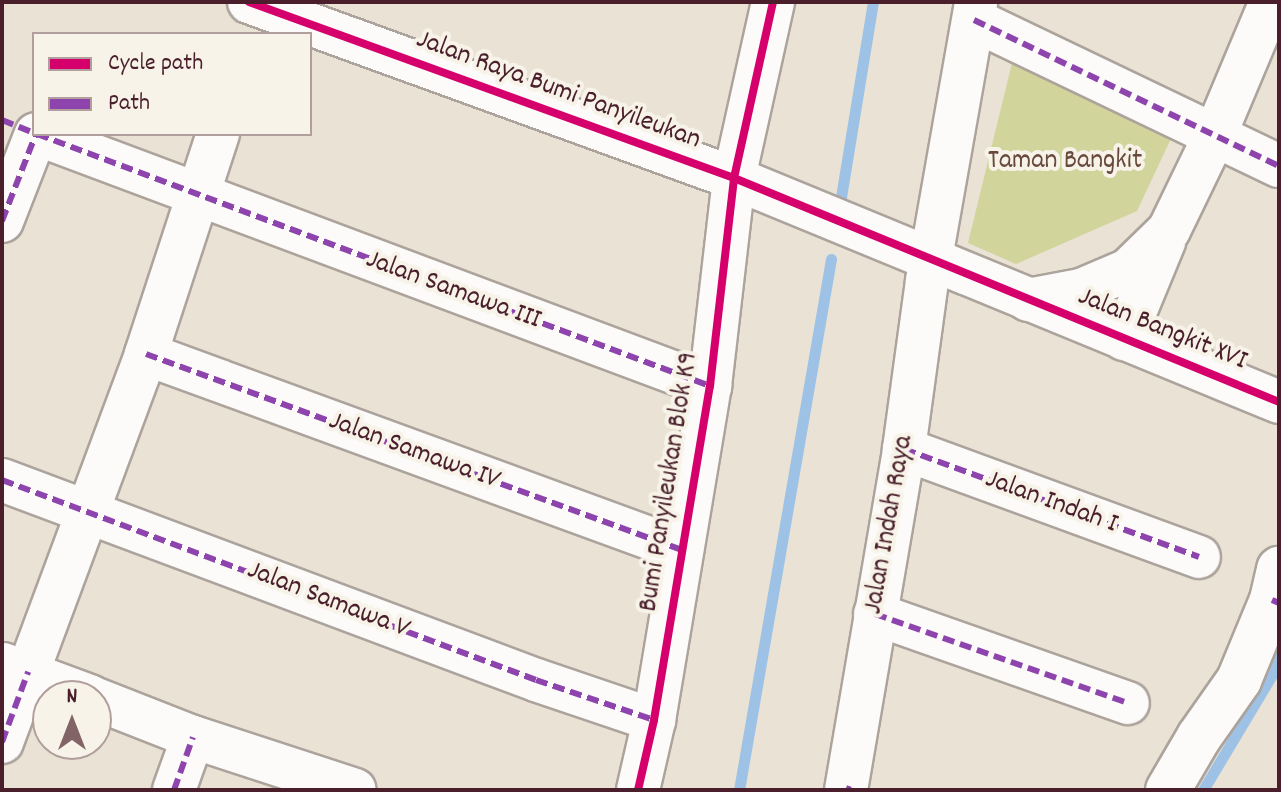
<!DOCTYPE html>
<style>
body{margin:0}
#map{position:relative;width:1281px;height:792px;overflow:hidden;background:#e9e2d5;font-family:Dekko,sans-serif}
div>[style]{position:absolute}
.green>*{inset:0;background:#d1d49b}
.stream>*{height:11px;margin:-5.5px;padding:0 5.5px;transform-origin:5.5px;border-radius:5.5px;background:#9dc2e6}
.roads{filter:drop-shadow(2px 0 #aca39c) drop-shadow(-2px 0 #aca39c) drop-shadow(0 2px #aca39c) drop-shadow(0 -2px #aca39c)}
.minor>*{height:42px;margin:-21px;padding:0 21px;transform-origin:21px;border-radius:21px;background:#fcfbf9}
.tertiary>*{height:44px;margin:-22px;padding:0 22px;transform-origin:22px;border-radius:22px;background:#fcfbf9}
.quiet>*{height:6px;margin-top:-3px;transform-origin:0;background:repeating-linear-gradient(90deg,#8e44ad 0 12px,transparent 0 18px)}
.cycleway>*{height:8px;margin:-4px;padding:0 4px;transform-origin:4px;border-radius:4px;background:#d6006c}
span{translate:-50% -50%;white-space:nowrap;text-align:center;line-height:1.15;-webkit-text-stroke:8px #f7f3e8;paint-order:stroke}
.street-label{font-size:28px;color:#4a1f2b}
.park-label{font-size:28px;color:#674a3b}
.frame{position:absolute;inset:0;border:4px solid #4a1f2b;pointer-events:none}
.legend{position:absolute;left:32px;top:32px;width:280px;height:104px;box-sizing:border-box;background:#f7f3e8;border:2px solid #b29e9c;margin:0;padding:10px 14px;list-style:none;font-size:24px;color:#4a1f2b}
.legend li{display:flex;align-items:center;gap:16px;height:40px}
.legend b{width:40px;border:2px solid #b29e9c}
.north{position:absolute;left:32px;top:680px;width:80px;height:80px;box-sizing:border-box;background:#f7f3e8;border:2px solid #b29e9c;border-radius:50%;rotate:0deg;font-size:22px;font-weight:700;line-height:32px;text-align:center;color:#4a1f2b}
.north::after{content:'';display:block;margin:auto;width:28px;height:36px;background:#826366;clip-path:polygon(50% 0,100% 100%,50% 72%,0 100%)}
</style>
<div id="map">
<div class="green">
<i style="clip-path:polygon(1014px 55px,1174px 132px,1137px 211px,1016px 264px,968px 243px)"></i>
</div>
<div class="stream">
<i style="left:841px;top:197px;width:198px;rotate:-80.7deg"></i>
<i style="left:739px;top:790px;width:539px;rotate:-80.17deg"></i>
<i style="left:1203px;top:790px;width:136px;rotate:-59.1deg"></i>
<i style="left:1273px;top:673px;width:20px;rotate:-72deg"></i>
</div>
<div class="roads">
<div class="minor">
<i style="left:249px;top:2px;width:516px;rotate:19.95deg"></i>
<i style="left:734px;top:178px;width:589px;rotate:22.34deg"></i>
<i style="left:974px;top:20px;width:338px;rotate:25.6deg"></i>
<i style="left:37px;top:134px;width:719px;rotate:20.53deg"></i>
<i style="left:2px;top:221px;width:93px;rotate:-68.7deg"></i>
<i style="left:1028px;top:300px;width:54px;rotate:-10.7deg"></i>
<i style="left:1081px;top:290px;width:51px;rotate:-23.1deg"></i>
<i style="left:1128px;top:270px;width:57px;rotate:-44.3deg"></i>
<i style="left:1169px;top:230px;width:106px;rotate:-64.2deg"></i>
<i style="left:1215px;top:135px;width:144px;rotate:-67.2deg"></i>
<i style="left:1124px;top:339px;width:105px;rotate:-67.6deg"></i>
<i style="left:146px;top:354px;width:571px;rotate:20.09deg"></i>
<i style="left:904px;top:449px;width:314px;rotate:20.1deg"></i>
<i style="left:2px;top:480px;width:570px;rotate:20.53deg"></i>
<i style="left:536px;top:680px;width:125px;rotate:18.7deg"></i>
<i style="left:875px;top:614px;width:268px;rotate:19.4deg"></i>
<i style="left:3px;top:664px;width:93px;rotate:20.2deg"></i>
<i style="left:96px;top:699px;width:104px;rotate:21.4deg"></i>
<i style="left:193px;top:737px;width:170px;rotate:18.1deg"></i>
<i style="left:2px;top:742px;width:414px;rotate:-69.6deg"></i>
<i style="left:146px;top:354px;width:231px;rotate:-71.9deg"></i>
<i style="left:174px;top:790px;width:56px;rotate:-70.3deg"></i>
<i style="left:638px;top:790px;width:72px;rotate:-77.1deg"></i>
<i style="left:654px;top:720px;width:339px;rotate:-80.5deg"></i>
<i style="left:710px;top:386px;width:209px;rotate:-83.4deg"></i>
<i style="left:734px;top:178px;width:180px;rotate:-77.5deg"></i>
<i style="left:846px;top:790px;width:346px;rotate:-80.3deg"></i>
<i style="left:904px;top:449px;width:170px;rotate:-82.2deg"></i>
<i style="left:927px;top:281px;width:283px;rotate:-80deg"></i>
</div>
<div class="tertiary">
<i style="left:1168px;top:790px;width:61px;rotate:-59.7deg"></i>
<i style="left:1199px;top:737px;width:70px;rotate:-54.9deg"></i>
<i style="left:1239px;top:680px;width:87px;rotate:-67.6deg"></i>
<i style="left:1272px;top:600px;width:32px;rotate:-77deg"></i>
</div>
</div>
<div class="quiet">
<i style="left:974px;top:20px;width:338px;rotate:25.6deg"></i>
<i style="left:2px;top:120px;width:35px;rotate:22deg"></i>
<i style="left:37px;top:134px;width:719px;rotate:20.53deg"></i>
<i style="left:2px;top:221px;width:93px;rotate:-68.7deg"></i>
<i style="left:146px;top:354px;width:571px;rotate:20.09deg"></i>
<i style="left:904px;top:449px;width:314px;rotate:20.1deg"></i>
<i style="left:2px;top:480px;width:570px;rotate:20.53deg"></i>
<i style="left:536px;top:680px;width:125px;rotate:18.7deg"></i>
<i style="left:1272px;top:600px;width:8px;rotate:23deg"></i>
<i style="left:875px;top:614px;width:268px;rotate:19.4deg"></i>
<i style="left:2px;top:742px;width:75px;rotate:-69.6deg"></i>
<i style="left:846px;top:788px;width:5px;rotate:22deg"></i>
<i style="left:174px;top:790px;width:56px;rotate:-70.3deg"></i>
</div>
<div class="cycleway">
<i style="left:249px;top:2px;width:516px;rotate:19.95deg"></i>
<i style="left:734px;top:178px;width:589px;rotate:22.34deg"></i>
<i style="left:638px;top:790px;width:72px;rotate:-77.1deg"></i>
<i style="left:654px;top:720px;width:339px;rotate:-80.5deg"></i>
<i style="left:710px;top:386px;width:209px;rotate:-83.4deg"></i>
<i style="left:734px;top:178px;width:180px;rotate:-77.5deg"></i>
</div>
<div class="street-label">
<span style="left:558px;top:91px;rotate:20deg">Jalan Raya Bumi Panyileukan</span>
<span style="left:453px;top:291px;rotate:20deg">Jalan Samawa III</span>
<span style="left:1162px;top:330px;rotate:22deg">Jalan Bangkit XVI</span>
<span style="left:414px;top:452px;rotate:20deg">Jalan Samawa IV</span>
<span style="left:670px;top:482px;rotate:-81deg">Bumi Panyileukan Blok K9</span>
<span style="left:1051px;top:503px;rotate:20deg">Jalan Indah I</span>
<span style="left:890px;top:525px;rotate:-80deg">Jalan Indah Raya</span>
<span style="left:328px;top:601px;rotate:21deg">Jalan Samawa V</span>
</div>
<div class="park-label">
<span style="left:1065px;top:162px">Taman Bangkit</span>
</div>
<div class="frame"></div>
<ul class="legend">
<li><b style="height:10px;background:#d6006c"></b>Cycle path</li>
<li><b style="height:10px;background:#8e44ad"></b>Path</li>
</ul>
<div class="north">N</div>
</div>
